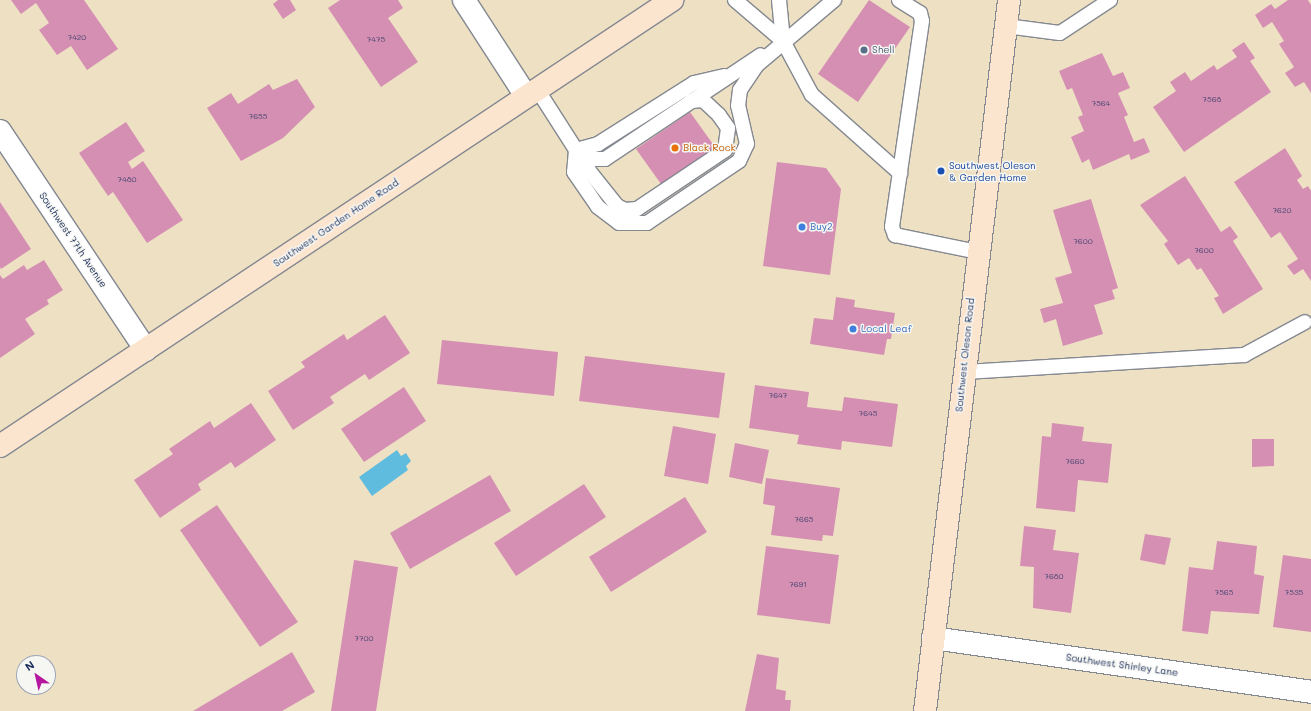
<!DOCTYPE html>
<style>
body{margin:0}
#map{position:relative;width:1311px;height:711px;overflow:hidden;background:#eee1c3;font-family:Mali,sans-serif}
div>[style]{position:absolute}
.water>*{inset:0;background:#60bcde}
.building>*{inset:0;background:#d58fb3}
.roads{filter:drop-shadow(1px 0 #848890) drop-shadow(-1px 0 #848890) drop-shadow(0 1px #848890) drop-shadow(0 -1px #848890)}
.lane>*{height:14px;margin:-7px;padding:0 7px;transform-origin:7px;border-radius:7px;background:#fff}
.street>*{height:22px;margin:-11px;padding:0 11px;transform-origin:11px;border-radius:11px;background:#fff}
.secondary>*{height:22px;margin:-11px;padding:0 11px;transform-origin:11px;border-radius:11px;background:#fbe5cf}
.dots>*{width:11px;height:11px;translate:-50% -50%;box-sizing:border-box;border:2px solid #f6f6f2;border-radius:50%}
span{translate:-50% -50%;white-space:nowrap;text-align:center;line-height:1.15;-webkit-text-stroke:3px #f6f6f2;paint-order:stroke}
.number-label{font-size:8px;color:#4a4773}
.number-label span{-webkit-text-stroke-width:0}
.service-label{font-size:10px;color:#4e5e75}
.left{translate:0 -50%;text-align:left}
.food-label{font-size:10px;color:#c56008}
.transit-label{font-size:10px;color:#164399}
.street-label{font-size:10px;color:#1b2f5e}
.shop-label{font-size:10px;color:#366cbe}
.north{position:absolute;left:16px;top:655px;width:40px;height:40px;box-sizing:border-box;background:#f6f6f2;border:1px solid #9ea6b7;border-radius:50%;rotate:326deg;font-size:11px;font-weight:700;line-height:16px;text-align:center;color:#1b2f5e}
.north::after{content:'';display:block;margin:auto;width:14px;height:18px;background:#b5179e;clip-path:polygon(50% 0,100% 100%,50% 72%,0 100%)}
</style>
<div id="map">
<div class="water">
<i style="clip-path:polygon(397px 450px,401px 456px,406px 453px,411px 461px,406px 466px,408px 470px,372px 496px,359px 477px)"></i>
</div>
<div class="building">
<i style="clip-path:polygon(11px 0,84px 0,118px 49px,87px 70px,71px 46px,57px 55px,39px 30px,49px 23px,36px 3px,21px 14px)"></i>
<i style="clip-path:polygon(278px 0,290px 0,296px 10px,283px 19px,273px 4px)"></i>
<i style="clip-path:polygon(340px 0,398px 0,403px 8px,388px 18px,418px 62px,381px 87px,328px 8px)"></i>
<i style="clip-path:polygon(869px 0,910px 27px,858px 102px,818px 74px)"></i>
<i style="clip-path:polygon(1288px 0,1308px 0,1311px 5px,1311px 93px,1304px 82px,1295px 87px,1285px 73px,1294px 67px,1279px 44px,1284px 41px,1272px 22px,1263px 28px,1255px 15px,1271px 4px,1275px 9px)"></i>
<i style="clip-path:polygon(1244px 42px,1255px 58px,1250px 61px,1271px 92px,1184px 152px,1153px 107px,1176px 91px,1170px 82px,1185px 72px,1191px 81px,1214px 65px,1217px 70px,1237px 57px,1232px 50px)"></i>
<i style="clip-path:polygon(1102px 53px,1113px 76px,1123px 72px,1130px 88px,1118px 93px,1128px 115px,1124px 117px,1134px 142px,1144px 138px,1150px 152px,1131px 160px,1129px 154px,1093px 170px,1089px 159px,1082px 163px,1071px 137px,1084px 131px,1078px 117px,1083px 115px,1072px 88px,1067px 90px,1059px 71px)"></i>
<i style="clip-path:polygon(297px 79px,315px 107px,283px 138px,241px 161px,207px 108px,231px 93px,238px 104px,269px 84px,273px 90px)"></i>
<i style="clip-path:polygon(690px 112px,715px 147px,661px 184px,636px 149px)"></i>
<i style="clip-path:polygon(126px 122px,145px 151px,128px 162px,132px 169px,143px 161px,183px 220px,147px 243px,113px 192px,108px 196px,79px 153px)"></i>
<i style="clip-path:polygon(1285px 148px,1302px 176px,1297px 180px,1303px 189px,1308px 186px,1311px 191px,1311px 281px,1303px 269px,1294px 275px,1287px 266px,1298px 259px,1280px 232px,1271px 238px,1234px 182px)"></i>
<i style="clip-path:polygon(777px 162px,826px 168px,841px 189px,830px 275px,763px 266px)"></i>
<i style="clip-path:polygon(1185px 176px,1221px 232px,1230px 226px,1238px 237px,1233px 241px,1263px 289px,1223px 314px,1214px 298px,1219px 296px,1201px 268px,1197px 270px,1189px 258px,1178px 265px,1164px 244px,1168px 241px,1140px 205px)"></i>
<i style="clip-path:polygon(1091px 199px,1118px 288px,1112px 290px,1115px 299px,1094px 305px,1103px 334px,1063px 346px,1056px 319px,1044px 323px,1040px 309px,1063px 303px,1055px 278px,1072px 273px,1053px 210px)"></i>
<i style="clip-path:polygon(0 202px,31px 249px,1px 269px,0 267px)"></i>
<i style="clip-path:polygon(44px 260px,63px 290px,47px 300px,49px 304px,25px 319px,35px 334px,0 358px,0 275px,3px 279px,24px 265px,27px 270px)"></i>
<i style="clip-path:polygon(836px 297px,855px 300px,854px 307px,895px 313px,891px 339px,887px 339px,884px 355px,810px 344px,814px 318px,833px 320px)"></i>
<i style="clip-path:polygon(385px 315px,410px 353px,369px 380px,365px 374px,330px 397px,334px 403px,293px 430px,268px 391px,305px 367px,301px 362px,344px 334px,347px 340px)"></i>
<i style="clip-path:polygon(442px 340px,558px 352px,554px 396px,437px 384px)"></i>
<i style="clip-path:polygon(585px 356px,725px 373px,719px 418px,579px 401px)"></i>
<i style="clip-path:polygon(755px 385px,809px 392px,807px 407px,842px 411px,844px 397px,898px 404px,892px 447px,842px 441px,841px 450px,797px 444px,799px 435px,749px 428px)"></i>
<i style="clip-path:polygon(404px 387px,426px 421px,364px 462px,341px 429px)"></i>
<i style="clip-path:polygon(251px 403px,276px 440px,235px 468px,231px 462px,198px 484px,201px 490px,160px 518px,134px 480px,173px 454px,169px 449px,210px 421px,214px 428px)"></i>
<i style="clip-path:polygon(1052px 423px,1084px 427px,1082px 441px,1112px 444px,1108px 483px,1078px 480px,1075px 512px,1036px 508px,1042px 436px,1051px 437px)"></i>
<i style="clip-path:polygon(673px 426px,716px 434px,708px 484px,664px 476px)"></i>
<i style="clip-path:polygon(1252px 439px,1274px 439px,1274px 466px,1252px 467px)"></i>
<i style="clip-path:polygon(735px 443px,769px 450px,762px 484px,729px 477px)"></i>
<i style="clip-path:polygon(490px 475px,511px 511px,410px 569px,390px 533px)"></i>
<i style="clip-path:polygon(766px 478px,840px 488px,833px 536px,823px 535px,822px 541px,771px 535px,775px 506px,763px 504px)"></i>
<i style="clip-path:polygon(584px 484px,606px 517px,516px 576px,494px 543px)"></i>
<i style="clip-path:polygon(685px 497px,707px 532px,611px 592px,589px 557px)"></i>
<i style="clip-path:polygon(217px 505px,298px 622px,260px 647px,180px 530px)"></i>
<i style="clip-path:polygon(1024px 526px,1056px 530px,1053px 550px,1079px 553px,1071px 613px,1033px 608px,1034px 567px,1020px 566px)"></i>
<i style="clip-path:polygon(1145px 534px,1171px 538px,1165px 565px,1140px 560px)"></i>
<i style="clip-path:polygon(1217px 541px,1257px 546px,1254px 574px,1264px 576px,1259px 614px,1211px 611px,1208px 634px,1182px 631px,1189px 567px,1213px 570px)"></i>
<i style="clip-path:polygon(766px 546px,839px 555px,830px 624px,757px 615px)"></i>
<i style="clip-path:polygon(1283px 555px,1311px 559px,1311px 632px,1273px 627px)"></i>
<i style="clip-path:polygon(354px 560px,398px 567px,376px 711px,331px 711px)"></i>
<i style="clip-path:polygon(292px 652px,315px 692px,282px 711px,193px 711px)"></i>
<i style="clip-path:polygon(757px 654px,779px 658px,776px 689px,786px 691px,785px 700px,791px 700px,790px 711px,745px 711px)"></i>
</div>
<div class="roads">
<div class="lane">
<i style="left:735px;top:0;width:63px;rotate:40.5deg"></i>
<i style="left:779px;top:0;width:41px;rotate:84.4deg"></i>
<i style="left:783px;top:41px;width:61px;rotate:61.8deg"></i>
<i style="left:812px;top:95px;width:118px;rotate:41.6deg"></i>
<i style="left:899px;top:0;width:25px;rotate:32deg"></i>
<i style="left:920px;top:13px;width:8px;rotate:76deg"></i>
<i style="left:922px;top:21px;width:208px;rotate:98.3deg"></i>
<i style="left:892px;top:227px;width:9px;rotate:69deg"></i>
<i style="left:895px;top:235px;width:85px;rotate:11.6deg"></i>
<i style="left:1006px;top:26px;width:54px;rotate:7.4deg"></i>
<i style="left:1060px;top:33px;width:60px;rotate:-33.4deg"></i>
<i style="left:537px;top:89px;width:98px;rotate:57.4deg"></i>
<i style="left:590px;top:172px;width:43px;rotate:51.5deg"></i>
<i style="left:617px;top:206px;width:9px;rotate:27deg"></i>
<i style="left:625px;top:210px;width:12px;rotate:-5deg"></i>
<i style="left:637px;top:209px;width:106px;rotate:-33.8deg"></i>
<i style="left:725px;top:150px;width:22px;rotate:-82deg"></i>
<i style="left:728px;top:128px;width:16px;rotate:-125deg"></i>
<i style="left:719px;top:115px;width:22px;rotate:-137deg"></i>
<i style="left:703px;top:100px;width:12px;rotate:175deg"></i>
<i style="left:576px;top:150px;width:22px;rotate:95deg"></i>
<i style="left:574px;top:172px;width:42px;rotate:55.6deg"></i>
<i style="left:598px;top:207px;width:26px;rotate:37deg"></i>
<i style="left:619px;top:223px;width:28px"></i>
<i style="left:647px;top:223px;width:111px;rotate:-34deg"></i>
<i style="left:739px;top:161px;width:19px;rotate:-65deg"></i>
<i style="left:747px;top:144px;width:39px;rotate:-103deg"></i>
<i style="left:738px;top:106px;width:16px;rotate:-83deg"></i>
<i style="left:740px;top:90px;width:30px;rotate:-56deg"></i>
<i style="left:757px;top:65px;width:101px;rotate:-40.2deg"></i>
<i style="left:576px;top:150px;width:21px;rotate:25deg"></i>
<i style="left:595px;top:159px;width:10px"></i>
<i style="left:605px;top:159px;width:187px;rotate:-33.7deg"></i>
<i style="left:576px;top:150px;width:23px;rotate:-15deg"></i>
<i style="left:598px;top:144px;width:114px;rotate:-32.4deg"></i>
<i style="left:694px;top:83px;width:31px;rotate:-13deg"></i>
<i style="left:964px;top:372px;width:281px;rotate:-3.5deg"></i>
<i style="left:1244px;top:355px;width:69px;rotate:-28.4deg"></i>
</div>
<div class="street">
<i style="left:464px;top:0;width:114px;rotate:57.1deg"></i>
<i style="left:0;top:131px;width:263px;rotate:56.3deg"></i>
<i style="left:933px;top:638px;width:382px;rotate:8.1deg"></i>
</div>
<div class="secondary">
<i style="left:0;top:446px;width:807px;rotate:-33.57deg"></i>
<i style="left:925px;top:711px;width:716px;rotate:-83.26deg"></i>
</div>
</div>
<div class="dots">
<i style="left:864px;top:50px;background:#5c6f8a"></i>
<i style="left:675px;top:148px;background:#e8710a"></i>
<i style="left:941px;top:171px;background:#1a4fb4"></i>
<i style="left:802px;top:227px;background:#3f7fe0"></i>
<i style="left:853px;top:329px;background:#3f7fe0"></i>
</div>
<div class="number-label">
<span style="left:77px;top:38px">7420</span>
<span style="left:376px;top:40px">7475</span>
<span style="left:1212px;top:100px">7568</span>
<span style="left:1101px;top:104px">7564</span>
<span style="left:258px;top:117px">7655</span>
<span style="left:127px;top:180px">7480</span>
<span style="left:1282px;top:211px">7620</span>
<span style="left:1083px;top:242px">7600</span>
<span style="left:1204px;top:251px">7600</span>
<span style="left:778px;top:396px">7647</span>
<span style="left:868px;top:414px">7645</span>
<span style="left:1075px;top:462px">7660</span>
<span style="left:804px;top:520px">7665</span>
<span style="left:1054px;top:577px">7680</span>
<span style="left:798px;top:585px">7691</span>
<span style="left:1224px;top:593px">7565</span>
<span style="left:1294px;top:593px">7535</span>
<span style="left:364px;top:639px">7700</span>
</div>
<div class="service-label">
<span class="left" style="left:872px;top:50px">Shell</span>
</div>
<div class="food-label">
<span class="left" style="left:683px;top:148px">Black Rock</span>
</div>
<div class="transit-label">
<span class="left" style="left:949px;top:171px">Southwest Oleson<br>&amp; Garden Home</span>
</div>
<div class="street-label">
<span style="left:336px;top:223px;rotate:-34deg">Southwest Garden Home Road</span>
<span style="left:73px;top:240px;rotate:56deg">Southwest 77th Avenue</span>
<span style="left:965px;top:355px;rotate:-84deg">Southwest Oleson Road</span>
<span style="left:1122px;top:665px;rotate:8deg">Southwest Shirley Lane</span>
</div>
<div class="shop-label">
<span class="left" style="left:810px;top:227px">Buy2</span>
<span class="left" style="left:861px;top:329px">Local Leaf</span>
</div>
<div class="north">N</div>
</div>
